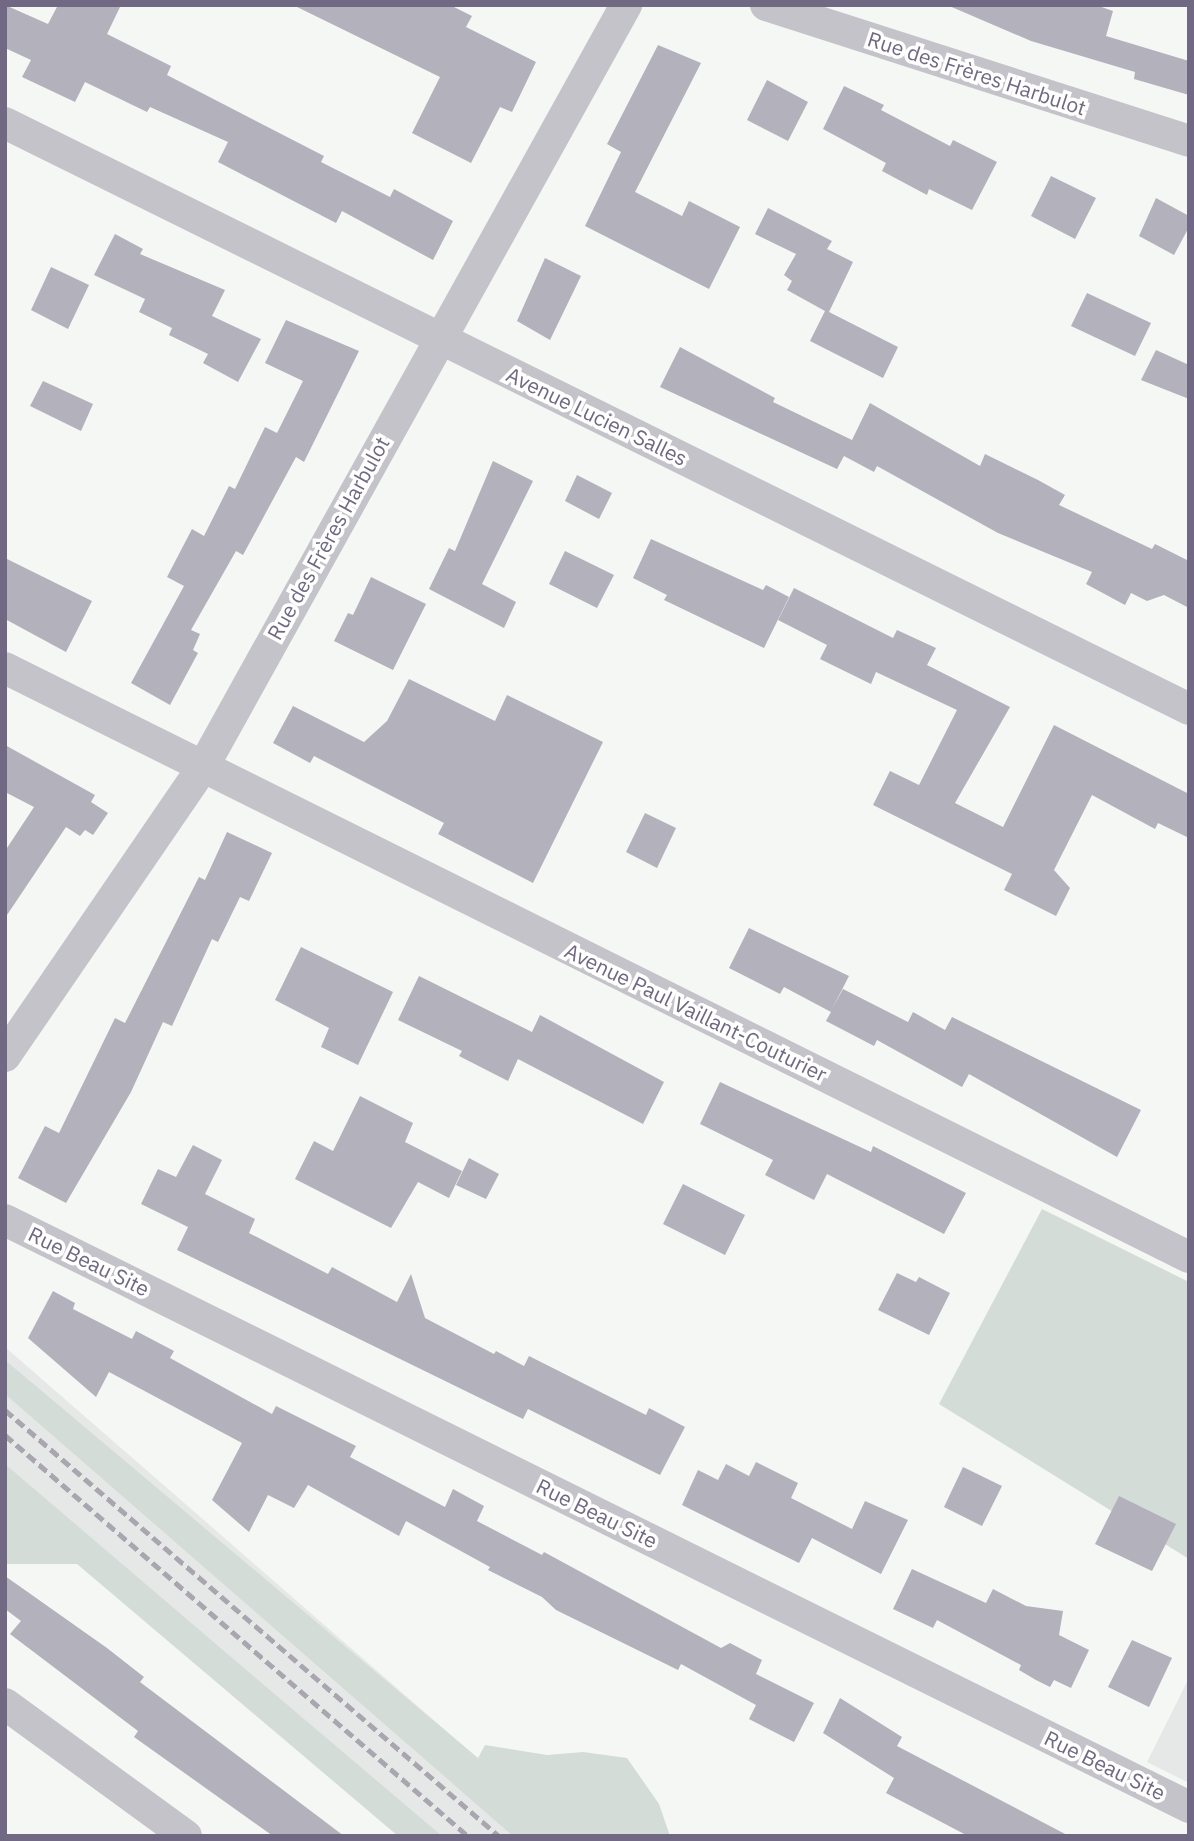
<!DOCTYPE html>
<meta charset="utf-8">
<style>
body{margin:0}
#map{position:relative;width:1194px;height:1841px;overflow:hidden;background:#f5f7f4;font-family:"IBM Plex Sans",sans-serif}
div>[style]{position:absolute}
.built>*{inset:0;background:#e6e8e8}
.green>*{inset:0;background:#d4dcd8}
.building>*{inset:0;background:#b3b1bb}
.minor>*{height:32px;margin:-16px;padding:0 16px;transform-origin:16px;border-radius:16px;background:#c5c3ca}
.rail>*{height:5px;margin-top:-2.5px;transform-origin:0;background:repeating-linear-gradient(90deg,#a9a6b0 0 10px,transparent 0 15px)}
span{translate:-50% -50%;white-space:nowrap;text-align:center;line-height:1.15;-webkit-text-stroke:7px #fff;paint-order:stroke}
.street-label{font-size:21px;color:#716983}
.frame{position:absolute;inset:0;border:7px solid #716983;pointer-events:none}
</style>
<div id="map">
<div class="built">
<i style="clip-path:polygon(5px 1347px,567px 1836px,404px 1836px,5px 1492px)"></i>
<i style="clip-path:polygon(1189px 1678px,1189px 1783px,1147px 1762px)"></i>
</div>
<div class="green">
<i style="clip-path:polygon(1042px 1209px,1189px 1282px,1189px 1559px,939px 1404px)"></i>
<i style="clip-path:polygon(5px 1360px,478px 1758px,485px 1745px,547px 1755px,583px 1752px,627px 1758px,659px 1804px,670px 1836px,513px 1836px,5px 1394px)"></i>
<i style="clip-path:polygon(5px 1464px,237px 1662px,442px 1836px,398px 1836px,77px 1564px,5px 1564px)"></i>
</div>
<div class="building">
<i style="clip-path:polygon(5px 5px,48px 24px,58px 5px,121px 5px,107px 34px,171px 66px,167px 75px,324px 156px,321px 162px,390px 197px,394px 189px,453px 221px,433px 260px,342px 211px,336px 223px,218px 162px,228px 142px,150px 107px,147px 112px,85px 82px,75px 102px,22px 77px,31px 60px,5px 48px)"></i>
<i style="clip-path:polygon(293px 5px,450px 5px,472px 16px,466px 27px,536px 62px,512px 112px,500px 107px,471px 163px,412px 133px,440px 77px)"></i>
<i style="clip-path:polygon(947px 5px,1096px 5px,1113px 11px,1106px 36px,1189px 61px,1189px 95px,1134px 79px,1135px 72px,1031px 41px)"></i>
<i style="clip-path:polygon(658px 45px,701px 63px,635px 192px,682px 216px,689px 201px,740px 227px,709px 289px,585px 226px,621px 152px,607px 144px)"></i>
<i style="clip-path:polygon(767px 80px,808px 102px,788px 141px,747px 120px)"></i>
<i style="clip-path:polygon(844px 86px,884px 105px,881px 110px,950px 146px,953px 140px,997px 162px,972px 210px,929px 189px,927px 195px,882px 171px,886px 163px,823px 129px)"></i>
<i style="clip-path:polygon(1051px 176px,1096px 198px,1075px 239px,1031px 216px)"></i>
<i style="clip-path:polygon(1156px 198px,1189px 216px,1189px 227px,1174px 255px,1139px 236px)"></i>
<i style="clip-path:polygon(768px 208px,832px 241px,827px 249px,853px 262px,829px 312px,898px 347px,883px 378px,810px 341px,825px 311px,787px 290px,792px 281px,784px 275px,796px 254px,755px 234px)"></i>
<i style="clip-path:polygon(115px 234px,143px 249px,140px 254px,225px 290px,212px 316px,261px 339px,238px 382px,203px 363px,208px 354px,169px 335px,172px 328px,139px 312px,145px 299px,94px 275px)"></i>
<i style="clip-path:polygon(545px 258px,581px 276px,550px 340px,517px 321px)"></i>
<i style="clip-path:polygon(51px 267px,89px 285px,68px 329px,31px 310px)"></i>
<i style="clip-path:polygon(1087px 293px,1151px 323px,1135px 356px,1071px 326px)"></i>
<i style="clip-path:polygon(286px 320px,359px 351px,304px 462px,296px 457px,243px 555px,236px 551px,191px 630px,200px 634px,193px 650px,198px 653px,170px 705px,131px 683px,184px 586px,167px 577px,192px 529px,204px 536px,229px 486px,235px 489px,265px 427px,277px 433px,303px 381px,265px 363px)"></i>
<i style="clip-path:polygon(680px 347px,775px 398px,773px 402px,852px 440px,870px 403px,980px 466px,985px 454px,1038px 480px,1065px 495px,1059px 505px,1152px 549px,1155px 544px,1189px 561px,1189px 608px,1164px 595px,1147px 601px,1131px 593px,1125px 605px,1086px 584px,1092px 572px,998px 533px,877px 466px,874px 472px,844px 456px,837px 469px,660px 387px)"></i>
<i style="clip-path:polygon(1156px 350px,1189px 365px,1189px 399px,1141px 380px)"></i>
<i style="clip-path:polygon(43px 381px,93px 404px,81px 431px,30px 406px)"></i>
<i style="clip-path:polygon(493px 461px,533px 481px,482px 584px,516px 602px,504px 628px,429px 589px,449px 548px,455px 551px)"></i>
<i style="clip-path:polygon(577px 475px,612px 493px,599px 519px,565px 501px)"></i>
<i style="clip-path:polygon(651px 539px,763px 590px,766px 585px,789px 597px,764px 648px,664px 600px,667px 595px,633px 578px)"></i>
<i style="clip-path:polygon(565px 551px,614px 575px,597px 608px,549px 584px)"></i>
<i style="clip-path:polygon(5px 558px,92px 601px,66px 652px,5px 619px)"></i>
<i style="clip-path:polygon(371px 577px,426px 604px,393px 670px,334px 641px,348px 613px,353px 615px)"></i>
<i style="clip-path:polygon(794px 588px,893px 638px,897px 630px,936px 648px,927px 665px,1010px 707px,955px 803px,1003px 827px,1054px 725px,1189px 794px,1189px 838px,1158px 823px,1155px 829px,1092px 795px,1054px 870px,1070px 888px,1056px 916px,1004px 890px,1012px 874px,873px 805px,890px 771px,919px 785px,957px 710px,876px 672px,871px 684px,820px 659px,827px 645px,778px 620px)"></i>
<i style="clip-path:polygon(409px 679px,495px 721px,507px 695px,603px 742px,533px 883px,438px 834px,444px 823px,314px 756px,310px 763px,273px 743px,293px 706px,364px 742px,387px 721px)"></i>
<i style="clip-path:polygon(5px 745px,95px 795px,91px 802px,108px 813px,93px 835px,85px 830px,80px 836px,66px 827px,5px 918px,5px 851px,34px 807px,5px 792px)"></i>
<i style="clip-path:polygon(645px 813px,676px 828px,657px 868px,626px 852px)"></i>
<i style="clip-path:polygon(227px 832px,272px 853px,249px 901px,240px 897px,218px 942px,212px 939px,172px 1026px,163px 1022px,131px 1092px,66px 1203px,18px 1178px,45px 1126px,59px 1133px,115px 1018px,125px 1023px,199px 877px,205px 880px)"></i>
<i style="clip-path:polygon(749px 928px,849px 976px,831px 1011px,843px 989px,908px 1022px,913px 1012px,945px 1030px,952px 1017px,1141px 1110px,1117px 1157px,969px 1074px,962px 1087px,877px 1040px,874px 1046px,826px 1021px,831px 1012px,784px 987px,780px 994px,729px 968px)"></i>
<i style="clip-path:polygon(301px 947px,393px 992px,358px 1065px,321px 1047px,329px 1028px,275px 1000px)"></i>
<i style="clip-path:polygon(419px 976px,532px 1032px,540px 1015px,664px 1082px,643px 1124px,518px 1059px,508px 1081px,459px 1056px,462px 1051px,398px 1020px)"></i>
<i style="clip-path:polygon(720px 1082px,871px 1152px,873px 1146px,966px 1193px,944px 1234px,827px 1174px,814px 1200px,765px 1175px,773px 1160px,700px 1124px)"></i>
<i style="clip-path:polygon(360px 1096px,413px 1123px,405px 1142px,462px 1171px,449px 1198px,418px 1182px,391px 1228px,295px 1179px,314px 1141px,333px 1151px)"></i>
<i style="clip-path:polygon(193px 1145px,222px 1160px,205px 1194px,255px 1219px,249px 1233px,328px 1274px,332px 1267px,397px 1302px,411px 1274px,425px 1318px,494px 1354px,496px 1351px,524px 1366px,529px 1356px,646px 1415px,649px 1408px,685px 1427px,660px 1475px,528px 1409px,523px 1419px,177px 1250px,188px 1227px,141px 1204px,158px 1169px,176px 1177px)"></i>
<i style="clip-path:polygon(469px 1158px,499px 1174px,486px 1199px,456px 1185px)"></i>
<i style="clip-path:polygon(683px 1184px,745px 1215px,725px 1255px,663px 1224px)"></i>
<i style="clip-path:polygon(897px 1273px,916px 1282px,919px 1277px,950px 1293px,929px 1335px,878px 1310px)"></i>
<i style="clip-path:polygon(53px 1291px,75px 1303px,73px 1309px,132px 1339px,136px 1331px,174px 1351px,170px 1358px,272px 1414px,276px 1406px,356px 1446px,350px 1457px,445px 1507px,453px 1489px,484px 1506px,477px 1521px,542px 1555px,544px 1552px,721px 1648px,730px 1643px,762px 1660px,756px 1674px,814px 1703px,794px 1742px,749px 1719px,756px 1705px,681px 1664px,678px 1670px,556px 1610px,542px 1597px,488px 1570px,490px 1567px,406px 1521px,399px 1536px,308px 1485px,294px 1508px,268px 1495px,249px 1532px,212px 1500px,242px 1443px,109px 1372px,96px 1397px,28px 1338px)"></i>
<i style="clip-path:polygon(756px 1462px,798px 1483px,791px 1498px,852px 1529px,865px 1501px,908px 1520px,881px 1574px,812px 1538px,799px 1563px,682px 1505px,698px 1470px,718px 1480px,726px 1464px,749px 1476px)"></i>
<i style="clip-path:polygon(963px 1467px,1002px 1486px,982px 1526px,944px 1507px)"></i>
<i style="clip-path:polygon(1119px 1496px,1176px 1524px,1152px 1571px,1095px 1544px)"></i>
<i style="clip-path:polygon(912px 1569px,986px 1603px,993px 1589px,1026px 1606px,1063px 1611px,1059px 1635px,1089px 1650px,1071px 1688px,1054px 1680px,1050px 1687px,1036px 1680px,1019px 1670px,1021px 1665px,937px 1620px,933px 1628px,893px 1609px)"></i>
<i style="clip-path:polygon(5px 1576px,107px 1648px,144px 1677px,140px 1682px,344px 1836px,273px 1836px,134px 1737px,138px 1731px,10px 1634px,21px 1621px,5px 1609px)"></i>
<i style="clip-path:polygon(1132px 1640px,1172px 1658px,1149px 1707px,1108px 1687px)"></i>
<i style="clip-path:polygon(840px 1698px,902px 1737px,897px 1746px,1069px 1836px,968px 1836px,886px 1793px,894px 1778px,823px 1733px)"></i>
</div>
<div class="minor">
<i style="left:766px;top:5px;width:444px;rotate:17.8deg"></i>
<i style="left:5px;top:123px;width:1321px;rotate:26.33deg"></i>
<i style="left:5px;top:668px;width:1322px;rotate:26.45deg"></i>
<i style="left:5px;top:1056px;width:350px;rotate:-55.6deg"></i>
<i style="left:203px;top:767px;width:872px;rotate:-60.96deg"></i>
<i style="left:5px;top:1220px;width:1322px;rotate:26.37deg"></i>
<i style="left:5px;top:1704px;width:224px;rotate:36.1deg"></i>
</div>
<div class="rail">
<i style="left:5px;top:1410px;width:652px;rotate:40.77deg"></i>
<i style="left:5px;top:1435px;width:613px;rotate:40.9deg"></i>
</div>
<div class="street-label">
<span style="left:977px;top:73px;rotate:18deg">Rue des Frères Harbulot</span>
<span style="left:597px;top:416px;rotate:26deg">Avenue Lucien Salles</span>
<span style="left:328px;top:538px;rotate:-61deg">Rue des Frères Harbulot</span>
<span style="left:696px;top:1012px;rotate:26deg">Avenue Paul Vaillant-Couturier</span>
<span style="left:89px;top:1261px;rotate:26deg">Rue Beau Site</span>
<span style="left:597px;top:1513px;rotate:26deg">Rue Beau Site</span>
<span style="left:1105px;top:1765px;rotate:26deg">Rue Beau Site</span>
</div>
<div class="frame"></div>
</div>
